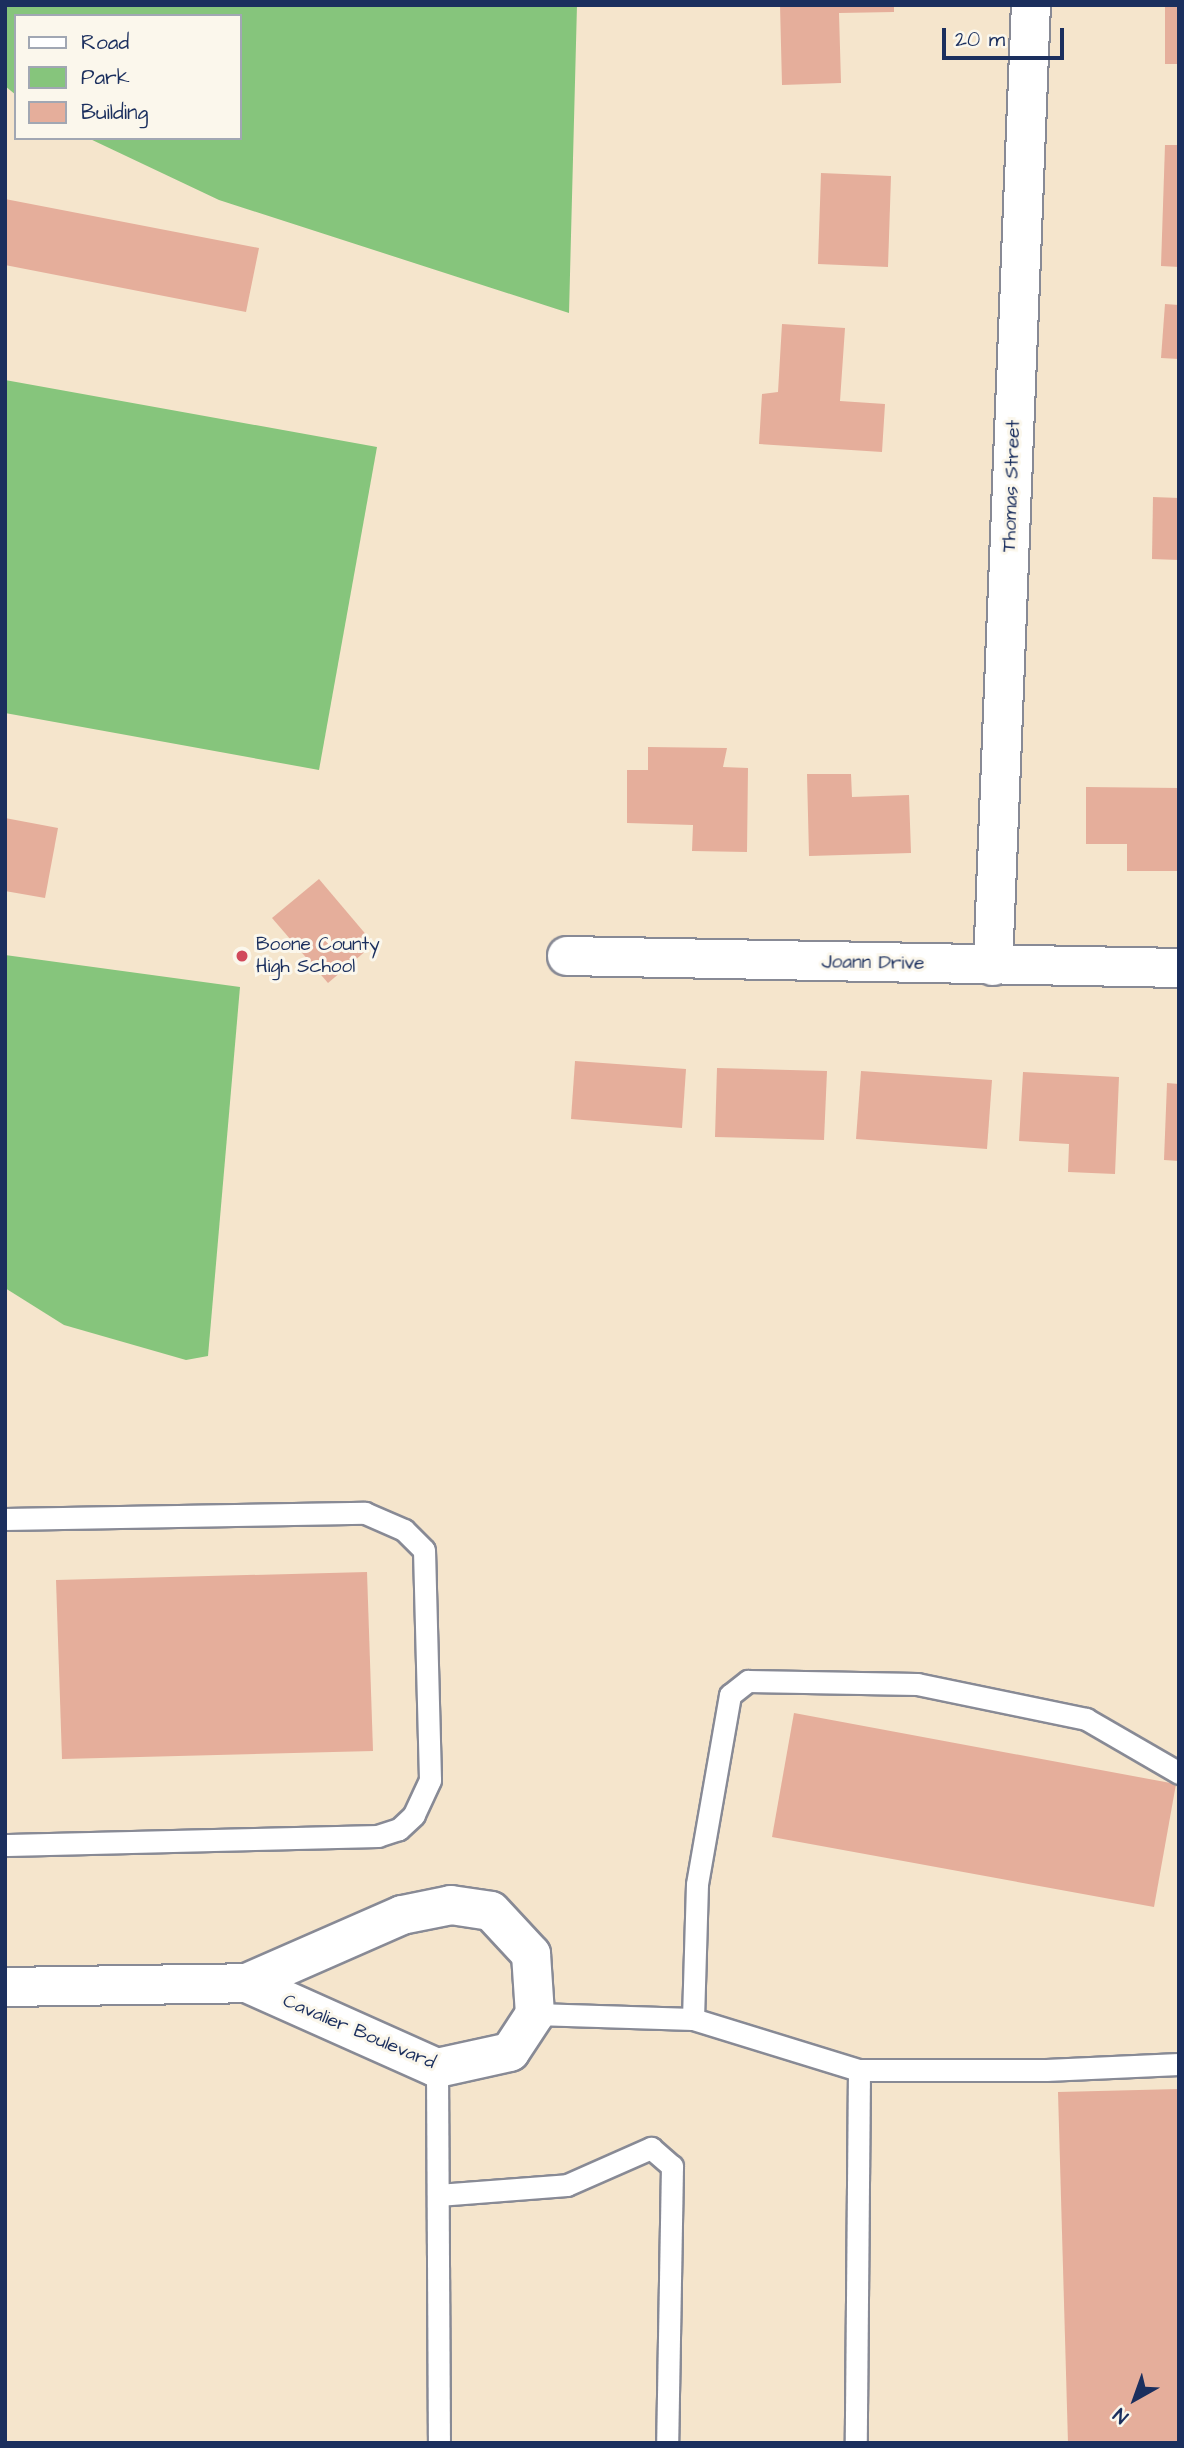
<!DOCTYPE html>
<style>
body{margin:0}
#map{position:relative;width:1184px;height:2448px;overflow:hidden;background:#f5e5cc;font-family:"Architects Daughter",sans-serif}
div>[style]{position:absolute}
.green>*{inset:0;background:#86c57c}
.building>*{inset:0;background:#e5ae9b}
.roads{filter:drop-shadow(2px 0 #888a95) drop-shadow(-2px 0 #888a95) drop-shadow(0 2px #888a95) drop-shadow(0 -2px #888a95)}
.service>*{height:21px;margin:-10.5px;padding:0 10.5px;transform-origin:10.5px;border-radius:10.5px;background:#fff}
.minor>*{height:38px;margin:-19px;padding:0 19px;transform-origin:19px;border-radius:19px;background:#fff}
.dots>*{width:19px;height:19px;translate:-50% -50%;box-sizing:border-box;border:4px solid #fbf7ec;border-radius:50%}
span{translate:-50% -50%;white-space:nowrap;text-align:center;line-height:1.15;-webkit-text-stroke:6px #fbf7ec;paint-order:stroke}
.street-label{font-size:19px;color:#1b2f5e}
.poi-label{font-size:19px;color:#1b2f5e}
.left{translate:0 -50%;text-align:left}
.frame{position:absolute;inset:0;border:7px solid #1b2f5e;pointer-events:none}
.legend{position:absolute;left:14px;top:14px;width:228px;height:126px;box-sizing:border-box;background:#fbf7ec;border:2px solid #a1a7b3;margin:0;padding:9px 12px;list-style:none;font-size:21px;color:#1b2f5e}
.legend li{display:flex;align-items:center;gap:14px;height:35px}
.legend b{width:35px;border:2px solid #a1a7b3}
.north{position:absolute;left:1100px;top:2364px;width:70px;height:70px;-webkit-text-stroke:5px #fbf7ec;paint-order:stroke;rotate:220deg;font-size:19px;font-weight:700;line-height:28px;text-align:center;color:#1b2f5e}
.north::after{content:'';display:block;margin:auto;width:24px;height:32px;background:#1b2f5e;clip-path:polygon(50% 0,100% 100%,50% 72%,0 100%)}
.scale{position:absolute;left:942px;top:28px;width:122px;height:32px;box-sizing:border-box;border:4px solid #1b2f5e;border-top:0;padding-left:9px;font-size:21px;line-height:24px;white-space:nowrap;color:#1b2f5e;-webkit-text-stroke:5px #fbf7ec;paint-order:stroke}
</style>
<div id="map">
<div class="green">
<i style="clip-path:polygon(5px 5px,577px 5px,569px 313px,219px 200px,88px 138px,240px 138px,240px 16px,16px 16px,16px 95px,5px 86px)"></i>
<i style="clip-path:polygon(5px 380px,377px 447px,319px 770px,5px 713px)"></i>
<i style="clip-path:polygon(5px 955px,240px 987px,208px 1356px,186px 1360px,64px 1325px,5px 1288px)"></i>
</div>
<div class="building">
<i style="clip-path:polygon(780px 5px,894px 5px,894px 12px,839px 13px,841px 83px,782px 85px)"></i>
<i style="clip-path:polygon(1165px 5px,1179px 5px,1179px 64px,1165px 64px)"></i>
<i style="clip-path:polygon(1165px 145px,1179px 145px,1179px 267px,1161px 266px)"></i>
<i style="clip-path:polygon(821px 173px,891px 176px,888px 267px,818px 264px)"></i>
<i style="clip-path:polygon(5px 199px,259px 248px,246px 312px,5px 265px)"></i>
<i style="clip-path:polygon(1165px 304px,1179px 305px,1179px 359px,1161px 358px)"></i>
<i style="clip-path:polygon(782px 324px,845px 328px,840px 401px,885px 404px,882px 452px,759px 444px,762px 394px,778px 392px)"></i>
<i style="clip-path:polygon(1153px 497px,1179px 498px,1179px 560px,1152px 559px)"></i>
<i style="clip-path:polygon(648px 747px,727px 748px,723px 767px,748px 768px,747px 852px,692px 851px,693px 825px,627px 823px,627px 770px,648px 770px)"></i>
<i style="clip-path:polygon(807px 774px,851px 774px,852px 797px,909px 795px,911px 853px,809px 856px)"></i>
<i style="clip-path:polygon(1086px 787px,1179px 788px,1179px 871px,1127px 871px,1127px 844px,1086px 844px)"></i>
<i style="clip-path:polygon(5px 818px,58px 828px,45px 898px,5px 891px)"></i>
<i style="clip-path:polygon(319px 879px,374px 944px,328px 983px,272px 918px)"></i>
<i style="clip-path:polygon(575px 1061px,686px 1069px,682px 1128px,571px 1119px)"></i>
<i style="clip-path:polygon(717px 1068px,827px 1071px,824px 1140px,715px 1137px)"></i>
<i style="clip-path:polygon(861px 1071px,992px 1080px,987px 1149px,856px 1139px)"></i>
<i style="clip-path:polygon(1023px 1072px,1119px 1077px,1115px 1174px,1068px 1172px,1069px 1144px,1019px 1141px)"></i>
<i style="clip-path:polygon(1167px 1083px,1179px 1084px,1179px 1161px,1164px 1160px)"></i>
<i style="clip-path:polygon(367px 1572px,373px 1751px,62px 1759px,56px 1580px)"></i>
<i style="clip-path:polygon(794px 1713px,1176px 1784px,1154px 1907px,772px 1837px)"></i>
<i style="clip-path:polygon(1179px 2089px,1179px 2443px,1068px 2443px,1058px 2092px)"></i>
</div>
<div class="roads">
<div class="service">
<i style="left:5px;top:1519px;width:360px;rotate:-1deg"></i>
<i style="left:365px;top:1513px;width:43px;rotate:23.6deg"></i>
<i style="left:404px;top:1530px;width:28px;rotate:45deg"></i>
<i style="left:424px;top:1550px;width:230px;rotate:88.5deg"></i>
<i style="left:430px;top:1780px;width:38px;rotate:115deg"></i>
<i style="left:414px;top:1815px;width:21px;rotate:137deg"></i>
<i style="left:399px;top:1829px;width:22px;rotate:162deg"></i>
<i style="left:378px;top:1836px;width:373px;rotate:178.6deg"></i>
<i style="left:535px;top:2014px;width:158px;rotate:1.8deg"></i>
<i style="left:693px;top:2019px;width:174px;rotate:17.1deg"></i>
<i style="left:859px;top:2070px;width:373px;rotate:90.5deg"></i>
<i style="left:693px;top:2019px;width:135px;rotate:-88.3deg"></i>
<i style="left:697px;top:1884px;width:192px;rotate:-80.1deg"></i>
<i style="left:730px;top:1695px;width:23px;rotate:-38deg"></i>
<i style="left:748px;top:1681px;width:169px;rotate:1deg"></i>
<i style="left:917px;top:1684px;width:173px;rotate:11.7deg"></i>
<i style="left:1086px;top:1719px;width:108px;rotate:30.1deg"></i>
<i style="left:437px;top:2068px;width:375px;rotate:89.7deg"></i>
<i style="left:859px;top:2070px;width:187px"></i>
<i style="left:1046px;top:2070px;width:133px;rotate:-2.6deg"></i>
<i style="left:438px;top:2195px;width:129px;rotate:-4.4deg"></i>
<i style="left:567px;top:2185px;width:92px;rotate:-23.8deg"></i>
<i style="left:651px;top:2148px;width:28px;rotate:41deg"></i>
<i style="left:672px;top:2166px;width:277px;rotate:91deg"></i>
</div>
<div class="minor">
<i style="left:567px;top:956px;width:612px;rotate:1.12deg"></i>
<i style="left:993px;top:966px;width:962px;rotate:-87.74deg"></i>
<i style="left:5px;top:1987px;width:242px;rotate:-0.9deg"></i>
<i style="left:247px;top:1983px;width:169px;rotate:-23.7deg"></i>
<i style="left:402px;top:1915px;width:50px;rotate:-11.5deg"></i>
<i style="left:451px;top:1905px;width:40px;rotate:8.5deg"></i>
<i style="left:491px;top:1911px;width:59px;rotate:47.1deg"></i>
<i style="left:531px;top:1954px;width:60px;rotate:86.2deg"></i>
<i style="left:535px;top:2014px;width:45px;rotate:123.3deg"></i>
<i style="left:510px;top:2052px;width:75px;rotate:167.6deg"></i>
<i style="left:437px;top:2068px;width:208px;rotate:-155.9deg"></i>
</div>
</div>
<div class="dots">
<i style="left:242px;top:956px;background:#d1495b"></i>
</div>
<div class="street-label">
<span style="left:1012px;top:486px;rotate:-88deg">Thomas Street</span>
<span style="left:873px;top:963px;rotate:1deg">Joann Drive</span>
<span style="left:359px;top:2032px;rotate:23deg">Cavalier Boulevard</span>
</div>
<div class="poi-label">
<span class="left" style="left:256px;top:956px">Boone County<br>High School</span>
</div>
<div class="frame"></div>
<ul class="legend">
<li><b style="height:9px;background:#fff"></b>Road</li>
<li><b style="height:19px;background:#86c57c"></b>Park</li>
<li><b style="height:19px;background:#e5ae9b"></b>Building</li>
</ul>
<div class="north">N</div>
<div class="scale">20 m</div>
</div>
